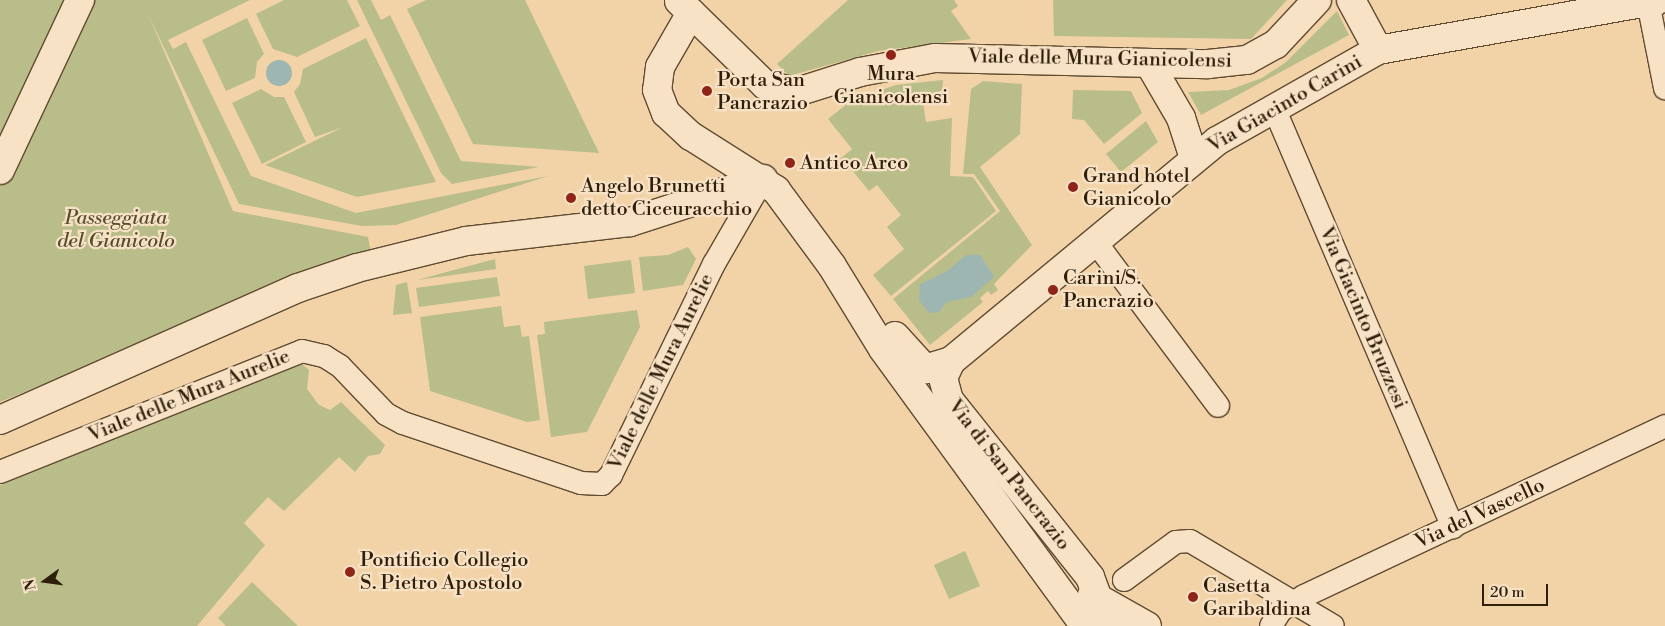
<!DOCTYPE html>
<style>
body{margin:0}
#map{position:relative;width:1665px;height:626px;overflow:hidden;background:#f2d3a8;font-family:"Libre Bodoni",serif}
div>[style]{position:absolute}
.green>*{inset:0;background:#b8bd89}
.water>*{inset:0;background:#9eb6b1}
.round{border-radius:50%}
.roads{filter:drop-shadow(1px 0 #604b31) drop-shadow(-1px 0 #604b31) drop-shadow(0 1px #604b31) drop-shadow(0 -1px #604b31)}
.minor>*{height:22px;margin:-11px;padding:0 11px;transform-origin:11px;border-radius:11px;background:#f7e2c6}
.tertiary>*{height:28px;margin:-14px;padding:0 14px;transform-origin:14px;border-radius:14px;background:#f7e2c6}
.dots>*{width:14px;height:14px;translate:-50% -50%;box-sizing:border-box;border:2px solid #f7e2c6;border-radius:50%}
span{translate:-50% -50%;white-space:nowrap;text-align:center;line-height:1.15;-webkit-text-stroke:4.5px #f7e2c6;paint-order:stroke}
.street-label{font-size:20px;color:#2f1e09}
.poi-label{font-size:20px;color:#2f1e09}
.left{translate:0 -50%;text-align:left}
.park-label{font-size:20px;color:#584e2f;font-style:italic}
.north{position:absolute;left:20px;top:556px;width:50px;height:50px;-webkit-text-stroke:4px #f7e2c6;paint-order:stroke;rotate:256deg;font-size:14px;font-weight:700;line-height:20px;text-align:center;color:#2f1e09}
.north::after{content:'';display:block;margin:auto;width:18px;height:22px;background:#2f1e09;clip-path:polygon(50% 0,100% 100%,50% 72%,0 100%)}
.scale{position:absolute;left:1482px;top:584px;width:66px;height:22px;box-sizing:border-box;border:2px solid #2f1e09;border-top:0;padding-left:6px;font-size:15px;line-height:18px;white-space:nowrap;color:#2f1e09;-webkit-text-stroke:4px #f7e2c6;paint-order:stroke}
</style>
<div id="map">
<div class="green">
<i style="clip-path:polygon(0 0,250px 0,168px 40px,173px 49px,186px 42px,251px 176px,356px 213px,548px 176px,396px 225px,362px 226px,239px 204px,148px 14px,233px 211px,368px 237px,371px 252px,0 402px)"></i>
<i style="clip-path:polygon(284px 0,347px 0,360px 26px,297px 57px,273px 49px,256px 14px)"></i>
<i style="clip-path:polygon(357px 0,371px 0,381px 20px,390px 15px,461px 161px,539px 167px,452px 184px,441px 173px)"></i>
<i style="clip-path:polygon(426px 0,525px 0,599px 153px,473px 144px,407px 9px)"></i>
<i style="clip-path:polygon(848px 0,954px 0,958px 6px,951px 11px,971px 39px,878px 51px,789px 76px,777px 64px)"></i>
<i style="clip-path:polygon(1053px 0,1287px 0,1251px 39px,1054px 36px)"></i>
<i style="clip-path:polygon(1337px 11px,1349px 35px,1201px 115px,1188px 92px,1229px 90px,1262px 78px,1286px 62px)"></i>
<i style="clip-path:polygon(247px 18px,264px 54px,257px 62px,255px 78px,226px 91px,202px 40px)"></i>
<i style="clip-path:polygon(366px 38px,436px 182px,357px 197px,265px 165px,343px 127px,315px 137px,294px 92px,300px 84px,303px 69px)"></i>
<i style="clip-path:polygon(943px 80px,942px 91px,922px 95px,926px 122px,952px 118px,950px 176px,973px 177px,996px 211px,891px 296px,873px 275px,904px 249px,887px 227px,901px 215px,877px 185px,869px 191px,847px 164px,840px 169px,835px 163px,852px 149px,828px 119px,852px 100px,896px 85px)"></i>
<i style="clip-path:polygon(983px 81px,1022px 84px,1020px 134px,980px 167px,1032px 245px,994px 284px,998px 290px,991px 295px,988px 291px,980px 298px,983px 302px,930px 345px,893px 299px,1000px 211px,974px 174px,963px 174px,971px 89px)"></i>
<i style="clip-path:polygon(261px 89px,274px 97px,284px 97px,306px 142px,262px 164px,232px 103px)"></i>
<i style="clip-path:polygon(1073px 90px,1131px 91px,1142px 113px,1104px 144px,1084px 120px,1072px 119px)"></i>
<i style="clip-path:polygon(1146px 121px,1158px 142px,1121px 172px,1106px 154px)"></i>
<i style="clip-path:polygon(688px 247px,696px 259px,683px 285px,643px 291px,639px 257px,668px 255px)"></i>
<i style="clip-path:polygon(495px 259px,496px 269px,417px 280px)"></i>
<i style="clip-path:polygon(631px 260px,635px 293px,588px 299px,584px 266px)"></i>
<i style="clip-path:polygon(497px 277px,500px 296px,419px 307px,416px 288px)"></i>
<i style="clip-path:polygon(407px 282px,412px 313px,393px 315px,396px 285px)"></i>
<i style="clip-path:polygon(501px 306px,504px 327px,520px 325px,522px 337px,529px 336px,540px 420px,527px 422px,430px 391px,420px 317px)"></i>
<i style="clip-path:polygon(637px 310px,640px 327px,587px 432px,551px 437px,537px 335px,545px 334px,544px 322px)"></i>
<i style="clip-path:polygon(302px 364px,309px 370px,307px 389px,319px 405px,330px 410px,341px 402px,385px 445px,380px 454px,368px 456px,355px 472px,339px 457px,284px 511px,268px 497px,244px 523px,265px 545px,197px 626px,0 626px,0 485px,230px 387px)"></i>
<i style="clip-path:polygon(965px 551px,980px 586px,949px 599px,934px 565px)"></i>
<i style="clip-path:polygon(252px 582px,298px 626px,226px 626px,218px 618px)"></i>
</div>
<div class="water">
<i class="round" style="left:266px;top:60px;width:26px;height:26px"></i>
<i style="clip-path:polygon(966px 255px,980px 255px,994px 277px,971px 297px,947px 302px,939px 312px,929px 313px,919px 300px,920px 284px,946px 272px)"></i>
</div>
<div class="roads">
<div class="minor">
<i style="left:1648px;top:2px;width:88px;rotate:78.8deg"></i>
<i style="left:1274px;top:108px;width:456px;rotate:66.9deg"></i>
<i style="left:1094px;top:240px;width:207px;rotate:53.2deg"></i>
<i style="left:0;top:472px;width:325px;rotate:-21.8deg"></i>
<i style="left:302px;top:351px;width:23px;rotate:13deg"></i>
<i style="left:324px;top:356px;width:19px;rotate:32deg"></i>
<i style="left:340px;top:366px;width:66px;rotate:46.2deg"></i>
<i style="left:386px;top:414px;width:19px;rotate:28deg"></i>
<i style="left:403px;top:423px;width:188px;rotate:18.6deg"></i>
<i style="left:581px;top:483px;width:21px;rotate:3deg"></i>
<i style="left:602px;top:484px;width:13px;rotate:-45deg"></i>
<i style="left:611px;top:475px;width:235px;rotate:-64deg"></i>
<i style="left:714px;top:264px;width:98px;rotate:-60deg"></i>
<i style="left:1124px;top:580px;width:64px;rotate:-36.2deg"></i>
<i style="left:1176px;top:542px;width:14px;rotate:-4deg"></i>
<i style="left:1190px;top:541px;width:166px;rotate:30.7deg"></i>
<i style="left:1271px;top:626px;width:19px;rotate:-58deg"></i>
<i style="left:1281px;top:610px;width:27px;rotate:-31deg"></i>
<i style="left:1304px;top:596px;width:399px;rotate:-25.2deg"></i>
</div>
<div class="tertiary">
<i style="left:1351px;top:0;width:57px;rotate:61.6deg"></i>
<i style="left:679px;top:1px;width:120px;rotate:44.3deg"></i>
<i style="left:765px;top:85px;width:33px;rotate:12deg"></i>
<i style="left:797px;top:92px;width:66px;rotate:-17.6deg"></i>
<i style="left:860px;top:72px;width:76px;rotate:-10.6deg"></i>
<i style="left:935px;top:58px;width:273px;rotate:1.3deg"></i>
<i style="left:1208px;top:64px;width:39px;rotate:-6deg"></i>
<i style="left:1247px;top:60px;width:33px;rotate:-29deg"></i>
<i style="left:1276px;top:44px;width:60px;rotate:-47deg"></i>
<i style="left:691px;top:13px;width:62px;rotate:119.9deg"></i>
<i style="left:660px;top:67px;width:23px;rotate:97deg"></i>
<i style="left:657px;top:90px;width:25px;rotate:69deg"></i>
<i style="left:666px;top:113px;width:34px;rotate:43deg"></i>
<i style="left:691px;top:136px;width:101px;rotate:32.4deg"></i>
<i style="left:776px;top:190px;width:94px;rotate:53.6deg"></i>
<i style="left:832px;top:266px;width:97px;rotate:58.4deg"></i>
<i style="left:883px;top:349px;width:343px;rotate:53.9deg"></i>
<i style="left:1149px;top:63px;width:64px;rotate:59.8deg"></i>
<i style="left:1181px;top:118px;width:42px;rotate:72deg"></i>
<i style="left:0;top:170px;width:188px;rotate:-64.8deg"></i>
<i style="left:895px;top:336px;width:45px;rotate:47.7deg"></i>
<i style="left:925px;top:369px;width:27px;rotate:-17deg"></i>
<i style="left:0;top:420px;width:326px;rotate:-23.9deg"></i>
<i style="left:298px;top:288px;width:62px;rotate:-18.7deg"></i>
<i style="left:357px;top:268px;width:112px;rotate:-13.9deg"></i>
<i style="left:466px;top:241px;width:165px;rotate:-6.6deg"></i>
<i style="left:630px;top:222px;width:140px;rotate:-17.9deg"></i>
<i style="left:1092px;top:595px;width:63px;rotate:29.4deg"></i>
<i style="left:1108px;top:626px;width:52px;rotate:-110.2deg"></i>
<i style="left:1090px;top:577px;width:226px;rotate:-128.5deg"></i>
<i style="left:949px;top:400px;width:23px;rotate:-105deg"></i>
<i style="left:943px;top:378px;width:19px;rotate:-65deg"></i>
<i style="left:951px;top:361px;width:345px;rotate:-39.6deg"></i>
<i style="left:1217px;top:141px;width:185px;rotate:-29.5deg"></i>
<i style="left:1378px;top:50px;width:284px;rotate:-10.1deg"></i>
</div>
</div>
<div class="dots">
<i style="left:891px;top:55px;background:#8f2418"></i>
<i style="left:707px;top:91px;background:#8f2418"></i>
<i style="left:790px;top:163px;background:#8f2418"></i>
<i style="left:1073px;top:187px;background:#8f2418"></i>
<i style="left:571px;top:198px;background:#8f2418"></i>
<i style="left:1053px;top:290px;background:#8f2418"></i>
<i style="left:350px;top:572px;background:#8f2418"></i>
<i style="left:1193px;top:597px;background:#8f2418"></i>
</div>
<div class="street-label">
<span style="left:1100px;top:59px;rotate:1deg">Viale delle Mura Gianicolensi</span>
<span style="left:1285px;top:104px;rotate:-30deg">Via Giacinto Carini</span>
<span style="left:1363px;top:318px;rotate:67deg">Via Giacinto Bruzzesi</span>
<span style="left:661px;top:372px;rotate:-64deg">Viale delle Mura Aurelie</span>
<span style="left:189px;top:396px;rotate:-22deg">Viale delle Mura Aurelie</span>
<span style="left:1009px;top:475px;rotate:52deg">Via di San Pancrazio</span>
<span style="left:1480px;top:514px;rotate:-25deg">Via del Vascello</span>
</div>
<div class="poi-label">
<span style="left:891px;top:86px">Mura<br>Gianicolensi</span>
<span class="left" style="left:717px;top:92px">Porta San<br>Pancrazio</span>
<span class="left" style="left:800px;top:163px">Antico Arco</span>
<span class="left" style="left:1083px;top:188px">Grand hotel<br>Gianicolo</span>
<span class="left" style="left:581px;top:198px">Angelo Brunetti<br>detto Ciceuracchio</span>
<span class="left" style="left:1063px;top:290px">Carini/S.<br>Pancrazio</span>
<span class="left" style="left:360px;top:572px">Pontificio Collegio<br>S. Pietro Apostolo</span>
<span class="left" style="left:1203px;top:598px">Casetta<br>Garibaldina</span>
</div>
<div class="park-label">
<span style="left:116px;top:230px">Passeggiata<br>del Gianicolo</span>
</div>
<div class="north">N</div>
<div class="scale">20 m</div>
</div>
